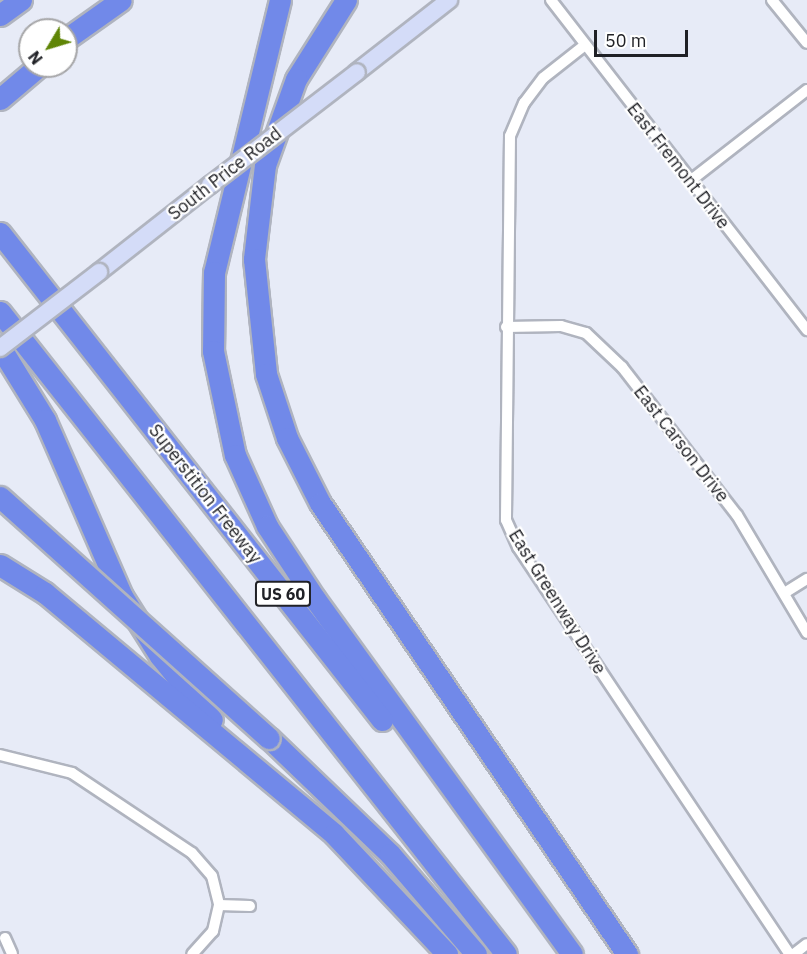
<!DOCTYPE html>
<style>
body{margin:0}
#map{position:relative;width:807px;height:954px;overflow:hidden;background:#e7ebf7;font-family:"IBM Plex Sans",sans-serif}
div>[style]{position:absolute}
.roads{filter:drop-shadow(2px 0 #b0b4bf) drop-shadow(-2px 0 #b0b4bf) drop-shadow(0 2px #b0b4bf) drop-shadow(0 -2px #b0b4bf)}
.minor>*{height:10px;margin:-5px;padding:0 5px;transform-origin:5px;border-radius:5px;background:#fff}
.secondary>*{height:16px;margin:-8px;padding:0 8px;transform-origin:8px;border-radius:8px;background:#d4dcf8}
.motorway>*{height:21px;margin:-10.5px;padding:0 10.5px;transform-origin:10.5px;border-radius:10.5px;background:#7189e9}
.bridges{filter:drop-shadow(2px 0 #b0b4bf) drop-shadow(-2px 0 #b0b4bf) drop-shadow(0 2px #b0b4bf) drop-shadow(0 -2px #b0b4bf)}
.secondary-bridge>*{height:16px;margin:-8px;padding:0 8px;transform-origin:8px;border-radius:8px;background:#d4dcf8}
.motorway-bridge>*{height:21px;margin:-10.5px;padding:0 10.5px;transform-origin:10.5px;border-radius:10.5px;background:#7189e9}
span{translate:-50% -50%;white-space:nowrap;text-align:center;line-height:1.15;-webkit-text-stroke:4.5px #fff;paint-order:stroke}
.shield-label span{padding:2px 4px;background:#fff;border:2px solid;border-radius:4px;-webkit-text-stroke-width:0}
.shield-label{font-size:16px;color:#202126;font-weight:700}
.street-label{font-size:18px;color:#202126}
.north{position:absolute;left:18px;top:18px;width:60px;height:60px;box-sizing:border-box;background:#fff;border:2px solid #a6a6a8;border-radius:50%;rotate:232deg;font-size:16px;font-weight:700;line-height:24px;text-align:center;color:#202126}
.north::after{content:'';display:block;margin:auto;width:21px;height:27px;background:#5f8506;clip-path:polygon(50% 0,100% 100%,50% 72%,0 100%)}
.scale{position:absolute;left:594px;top:30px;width:94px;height:27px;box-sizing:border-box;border:3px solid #202126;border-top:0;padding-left:8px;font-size:18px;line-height:21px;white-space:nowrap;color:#202126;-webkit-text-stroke:4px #fff;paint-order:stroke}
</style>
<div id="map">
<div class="roads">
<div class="minor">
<i style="left:551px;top:0;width:418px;rotate:52.2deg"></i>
<i style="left:772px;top:0;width:55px;rotate:50.9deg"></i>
<i style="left:585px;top:45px;width:53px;rotate:141.8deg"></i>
<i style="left:543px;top:78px;width:31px;rotate:127deg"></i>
<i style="left:524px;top:103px;width:36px;rotate:113deg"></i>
<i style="left:510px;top:136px;width:384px;rotate:90.6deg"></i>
<i style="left:506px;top:520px;width:30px;rotate:66deg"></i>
<i style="left:518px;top:547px;width:489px;rotate:56.3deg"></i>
<i style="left:690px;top:181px;width:148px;rotate:-37.9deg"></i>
<i style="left:506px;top:327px;width:55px;rotate:-1deg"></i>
<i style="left:561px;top:326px;width:26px;rotate:16deg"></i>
<i style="left:586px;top:333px;width:50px;rotate:43.4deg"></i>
<i style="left:622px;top:367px;width:187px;rotate:52.2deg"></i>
<i style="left:737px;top:515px;width:137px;rotate:59.3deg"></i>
<i style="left:786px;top:592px;width:25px;rotate:-32deg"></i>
<i style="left:0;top:755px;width:74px;rotate:14deg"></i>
<i style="left:72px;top:773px;width:144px;rotate:33.7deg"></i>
<i style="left:192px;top:853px;width:30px;rotate:49deg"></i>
<i style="left:212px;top:876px;width:30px;rotate:76deg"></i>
<i style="left:219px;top:905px;width:27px;rotate:103deg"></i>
<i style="left:213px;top:931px;width:31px;rotate:132deg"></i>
<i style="left:219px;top:905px;width:31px;rotate:2deg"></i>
<i style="left:5px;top:938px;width:17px;rotate:66deg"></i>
<i style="left:794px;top:954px;width:16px;rotate:-38deg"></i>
</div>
<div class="secondary">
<i style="left:357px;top:72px;width:117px;rotate:-38deg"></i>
<i style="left:99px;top:272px;width:141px;rotate:-38.1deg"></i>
</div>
<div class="motorway">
<i style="left:280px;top:0;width:280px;rotate:103.6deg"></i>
<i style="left:214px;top:272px;width:79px;rotate:90.7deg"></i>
<i style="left:213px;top:351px;width:106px;rotate:78.1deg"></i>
<i style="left:235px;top:455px;width:78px;rotate:65.7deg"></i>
<i style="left:267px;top:526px;width:87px;rotate:56.7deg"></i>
<i style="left:315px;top:599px;width:438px;rotate:54.1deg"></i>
<i style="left:346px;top:0;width:93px;rotate:122.3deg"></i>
<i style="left:296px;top:79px;width:91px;rotate:109.8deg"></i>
<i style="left:265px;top:165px;width:95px;rotate:96.7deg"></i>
<i style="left:254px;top:259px;width:116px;rotate:84deg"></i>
<i style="left:266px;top:374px;width:67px;rotate:71.8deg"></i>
<i style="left:287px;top:438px;width:73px;rotate:63.1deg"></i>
<i style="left:320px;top:503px;width:546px;rotate:55.76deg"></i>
<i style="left:0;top:15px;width:26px;rotate:-36deg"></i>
<i style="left:66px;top:39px;width:67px;rotate:-35.3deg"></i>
<i style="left:0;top:99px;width:51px;rotate:-40.2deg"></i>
<i style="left:0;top:233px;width:619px;rotate:51.89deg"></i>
<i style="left:0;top:312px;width:817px;rotate:51.76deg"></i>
<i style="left:0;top:347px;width:86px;rotate:58.3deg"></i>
<i style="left:45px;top:420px;width:192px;rotate:66.4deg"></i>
<i style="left:122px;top:596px;width:71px;rotate:57.7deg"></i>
<i style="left:160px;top:656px;width:82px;rotate:50.9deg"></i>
<i style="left:0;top:565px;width:53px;rotate:31.9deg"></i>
<i style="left:45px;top:593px;width:376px;rotate:39.8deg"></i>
<i style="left:334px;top:834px;width:165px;rotate:46.7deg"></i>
<i style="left:269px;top:738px;width:168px;rotate:43.8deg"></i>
<i style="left:390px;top:854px;width:132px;rotate:49.3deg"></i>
</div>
</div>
<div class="bridges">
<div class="secondary-bridge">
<i style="left:210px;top:185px;width:185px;rotate:-37.5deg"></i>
<i style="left:0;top:348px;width:125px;rotate:-37.5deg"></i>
</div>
<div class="motorway-bridge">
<i style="left:0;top:497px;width:361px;rotate:41.9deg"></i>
</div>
</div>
<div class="shield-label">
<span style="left:283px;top:594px">US 60</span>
</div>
<div class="street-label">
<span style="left:678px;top:166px;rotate:52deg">East Fremont Drive</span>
<span style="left:225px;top:174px;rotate:-38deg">South Price Road</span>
<span style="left:681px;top:444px;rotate:52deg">East Carson Drive</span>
<span style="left:205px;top:494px;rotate:52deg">Superstition Freeway</span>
<span style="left:557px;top:602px;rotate:58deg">East Greenway Drive</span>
</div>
<div class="north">N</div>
<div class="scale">50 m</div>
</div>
